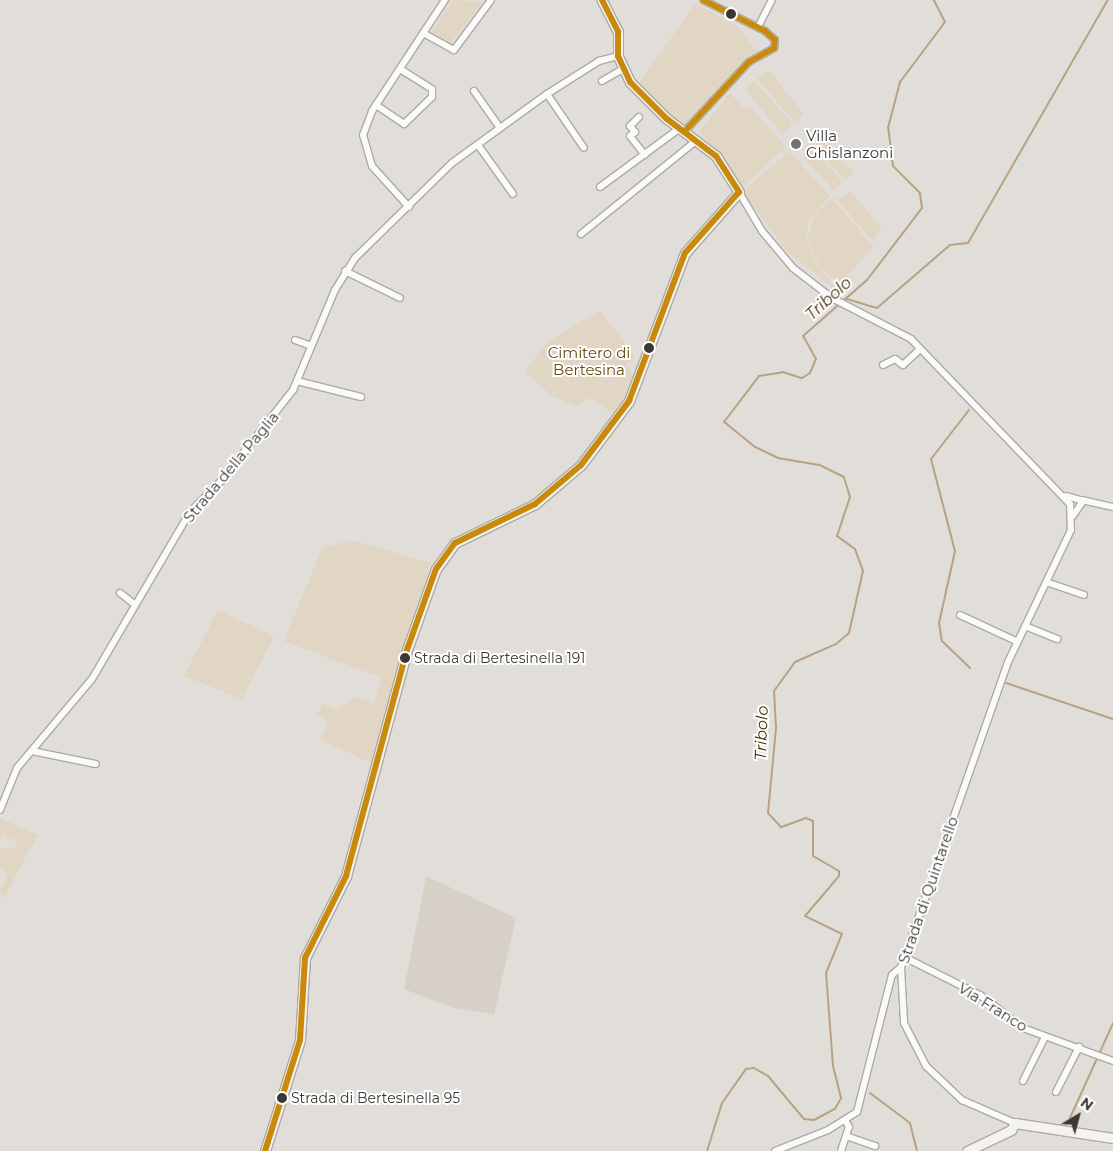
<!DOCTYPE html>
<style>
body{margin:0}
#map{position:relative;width:1113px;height:1151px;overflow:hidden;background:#e1deda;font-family:Montserrat,sans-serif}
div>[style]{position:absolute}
.built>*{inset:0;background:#d6d0c7}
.green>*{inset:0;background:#e1d5c3}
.stream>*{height:2px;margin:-1px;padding:0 1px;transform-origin:1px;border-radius:1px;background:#b8a282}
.roads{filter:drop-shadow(1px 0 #acaaa7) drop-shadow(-1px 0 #acaaa7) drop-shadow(0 1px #acaaa7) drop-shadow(0 -1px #acaaa7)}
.street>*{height:6px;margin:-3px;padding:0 3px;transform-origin:3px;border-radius:3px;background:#fafaf9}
.secondary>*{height:9px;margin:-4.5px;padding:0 4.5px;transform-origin:4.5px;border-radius:4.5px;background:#f5f3f0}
.bus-1>*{height:6px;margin:-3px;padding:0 3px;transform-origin:3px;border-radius:3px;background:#c88a0d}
.dots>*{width:14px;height:14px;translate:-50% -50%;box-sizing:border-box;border:2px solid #fff;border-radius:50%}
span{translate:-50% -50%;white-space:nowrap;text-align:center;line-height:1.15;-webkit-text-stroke:4px #fff;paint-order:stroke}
.bus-label{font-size:14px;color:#3a3835}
.left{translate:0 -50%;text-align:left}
.poi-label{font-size:15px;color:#3a3835}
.park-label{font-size:15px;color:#684910}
.street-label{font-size:15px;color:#3a3835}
.water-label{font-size:16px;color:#402b03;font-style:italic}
.north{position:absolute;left:1053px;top:1091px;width:50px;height:50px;-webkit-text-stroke:4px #fff;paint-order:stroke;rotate:37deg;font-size:14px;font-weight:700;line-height:20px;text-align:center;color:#3a3835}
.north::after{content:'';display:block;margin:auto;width:18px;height:22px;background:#3a3835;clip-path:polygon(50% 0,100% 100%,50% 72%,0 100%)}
</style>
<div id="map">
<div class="built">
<i style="clip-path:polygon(426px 876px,516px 918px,494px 1014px,453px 1008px,404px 989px)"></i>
</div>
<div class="green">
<i style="clip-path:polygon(453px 0,483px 2px,451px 42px,453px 48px,430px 35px)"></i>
<i style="clip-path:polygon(696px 3px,736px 25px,759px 53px,689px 127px,671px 117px,638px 84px)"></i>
<i style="clip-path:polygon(766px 71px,773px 74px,804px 115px,795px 123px,757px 78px)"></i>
<i style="clip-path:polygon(755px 81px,793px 125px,782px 134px,745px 90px)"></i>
<i style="clip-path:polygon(730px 93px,744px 108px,750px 107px,786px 147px,741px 188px,723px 157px,699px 132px)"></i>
<i style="clip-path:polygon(826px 137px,839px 159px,854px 171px,845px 179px,815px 146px)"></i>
<i style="clip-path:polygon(813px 148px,842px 182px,833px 190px,803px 157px)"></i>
<i style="clip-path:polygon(789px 151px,830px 196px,809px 220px,806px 238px,819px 269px,842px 295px,786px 251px,743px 192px)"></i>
<i style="clip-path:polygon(851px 192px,882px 228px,873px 242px,837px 199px)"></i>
<i style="clip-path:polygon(832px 198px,873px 247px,840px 284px,820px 268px,808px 238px,813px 217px)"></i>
<i style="clip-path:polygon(600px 310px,635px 357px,626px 365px,634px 375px,629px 393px,615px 415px,590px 398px,575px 406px,552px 396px,525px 372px,545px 344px)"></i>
<i style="clip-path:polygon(352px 540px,431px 563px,373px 764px,319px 739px,329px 722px,317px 714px,323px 703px,336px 709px,356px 697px,374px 703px,382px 678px,284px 641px,322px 548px)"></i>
<i style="clip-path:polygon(218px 610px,274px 636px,242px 699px,184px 676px)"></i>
<i style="clip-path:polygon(0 818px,38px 835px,3px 899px,0 890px,8px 874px,0 869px,0 848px,14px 849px,17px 841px,3px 836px,0 844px)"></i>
</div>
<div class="stream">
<i style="left:847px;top:299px;width:31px;rotate:17deg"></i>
<i style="left:877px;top:308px;width:96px;rotate:-40.8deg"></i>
<i style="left:950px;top:245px;width:18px;rotate:-6deg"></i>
<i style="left:968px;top:243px;width:280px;rotate:-60.1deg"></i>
<i style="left:969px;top:410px;width:62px;rotate:127.8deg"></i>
<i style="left:931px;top:459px;width:95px;rotate:75.4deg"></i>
<i style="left:955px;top:551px;width:74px;rotate:102.5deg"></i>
<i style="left:939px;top:623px;width:18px;rotate:81deg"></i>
<i style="left:942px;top:641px;width:39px;rotate:44deg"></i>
<i style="left:1006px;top:683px;width:113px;rotate:18.6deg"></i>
<i style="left:870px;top:1093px;width:50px;rotate:36.9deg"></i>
<i style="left:910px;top:1123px;width:29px;rotate:76deg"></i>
<i style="left:1070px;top:1118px;width:104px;rotate:-65.6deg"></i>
<i style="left:707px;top:1151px;width:50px;rotate:-72.6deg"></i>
<i style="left:722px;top:1103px;width:42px;rotate:-54.8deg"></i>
<i style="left:746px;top:1069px;width:8px;rotate:-7deg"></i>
<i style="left:754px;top:1068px;width:16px;rotate:30deg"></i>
<i style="left:768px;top:1076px;width:56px;rotate:50.1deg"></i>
<i style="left:804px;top:1119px;width:10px;rotate:6deg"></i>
<i style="left:814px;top:1120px;width:24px;rotate:-28deg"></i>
<i style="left:835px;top:1109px;width:13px;rotate:-61deg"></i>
<i style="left:841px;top:1098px;width:33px;rotate:-104deg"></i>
<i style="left:833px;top:1066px;width:93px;rotate:-94.3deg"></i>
<i style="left:826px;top:973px;width:42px;rotate:-67.7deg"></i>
<i style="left:842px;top:934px;width:41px;rotate:-154.1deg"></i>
<i style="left:805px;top:916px;width:52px;rotate:-49.6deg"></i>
<i style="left:839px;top:876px;width:5px;rotate:-90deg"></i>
<i style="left:839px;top:871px;width:30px;rotate:-150deg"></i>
<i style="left:813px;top:856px;width:35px;rotate:-90deg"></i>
<i style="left:813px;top:821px;width:8px;rotate:-157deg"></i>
<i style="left:806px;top:818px;width:27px;rotate:160deg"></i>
<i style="left:781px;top:827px;width:19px;rotate:-133deg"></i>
<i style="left:768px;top:813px;width:85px;rotate:-84.6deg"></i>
<i style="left:776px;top:728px;width:37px;rotate:-93deg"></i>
<i style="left:774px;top:691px;width:36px;rotate:-54deg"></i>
<i style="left:795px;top:662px;width:45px;rotate:-23.7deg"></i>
<i style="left:836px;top:644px;width:17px;rotate:-40deg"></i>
<i style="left:849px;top:633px;width:64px;rotate:-77.3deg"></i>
<i style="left:863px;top:571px;width:23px;rotate:-110deg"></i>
<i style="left:855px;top:549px;width:22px;rotate:-144deg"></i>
<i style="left:837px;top:536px;width:41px;rotate:-71.6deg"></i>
<i style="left:850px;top:497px;width:21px;rotate:-107deg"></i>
<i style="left:844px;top:477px;width:28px;rotate:-154deg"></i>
<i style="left:819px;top:465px;width:42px;rotate:-170.3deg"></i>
<i style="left:778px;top:458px;width:25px;rotate:-154deg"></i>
<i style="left:755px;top:447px;width:40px;rotate:-141deg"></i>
<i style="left:724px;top:422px;width:58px;rotate:-52.7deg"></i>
<i style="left:759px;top:376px;width:24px;rotate:-9deg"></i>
<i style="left:783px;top:372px;width:20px;rotate:18deg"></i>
<i style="left:802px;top:378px;width:9px;rotate:-32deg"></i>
<i style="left:810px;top:373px;width:15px;rotate:-67deg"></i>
<i style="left:816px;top:359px;width:26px;rotate:-119deg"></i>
<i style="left:803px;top:336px;width:85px;rotate:-41.2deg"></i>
<i style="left:867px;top:280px;width:91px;rotate:-52.6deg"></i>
<i style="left:922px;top:208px;width:15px;rotate:-98deg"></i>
<i style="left:920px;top:193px;width:38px;rotate:-135deg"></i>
<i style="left:893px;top:166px;width:38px;rotate:-97deg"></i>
<i style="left:888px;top:128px;width:48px;rotate:-75.4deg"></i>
<i style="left:900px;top:82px;width:75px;rotate:-53.1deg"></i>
<i style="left:945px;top:22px;width:25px;rotate:-117deg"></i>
</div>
<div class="roads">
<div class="street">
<i style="left:758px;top:27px;width:30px;rotate:-63deg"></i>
<i style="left:423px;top:33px;width:35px;rotate:29deg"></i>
<i style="left:454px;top:50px;width:62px;rotate:-53.5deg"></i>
<i style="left:602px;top:81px;width:24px;rotate:-30deg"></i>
<i style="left:474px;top:91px;width:45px;rotate:54.9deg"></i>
<i style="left:547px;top:94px;width:65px;rotate:55.6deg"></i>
<i style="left:376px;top:105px;width:34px;rotate:34deg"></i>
<i style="left:404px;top:124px;width:39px;rotate:-44deg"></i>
<i style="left:432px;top:97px;width:8px;rotate:-90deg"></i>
<i style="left:432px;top:89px;width:38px;rotate:-148deg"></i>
<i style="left:639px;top:117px;width:13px;rotate:135deg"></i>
<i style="left:630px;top:126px;width:8px;rotate:50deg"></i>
<i style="left:635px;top:132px;width:6px;rotate:141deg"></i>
<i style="left:630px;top:136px;width:24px;rotate:52deg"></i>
<i style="left:685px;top:131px;width:94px;rotate:-47.2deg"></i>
<i style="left:749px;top:62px;width:29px;rotate:-29deg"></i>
<i style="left:774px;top:48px;width:8px;rotate:-83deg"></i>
<i style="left:775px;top:40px;width:13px;rotate:-138deg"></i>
<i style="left:765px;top:31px;width:69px;rotate:-153.4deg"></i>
<i style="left:478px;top:145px;width:60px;rotate:54.5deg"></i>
<i style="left:600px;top:187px;width:99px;rotate:-36.4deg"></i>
<i style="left:739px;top:192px;width:45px;rotate:59.5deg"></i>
<i style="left:762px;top:231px;width:48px;rotate:50deg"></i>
<i style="left:793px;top:268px;width:49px;rotate:37.6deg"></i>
<i style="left:832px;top:298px;width:89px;rotate:27.4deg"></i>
<i style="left:911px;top:339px;width:229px;rotate:46.1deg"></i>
<i style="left:1070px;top:504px;width:26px;rotate:88deg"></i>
<i style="left:1071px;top:530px;width:146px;rotate:115.5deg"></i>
<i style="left:1008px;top:662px;width:323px;rotate:109.3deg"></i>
<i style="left:901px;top:967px;width:56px;rotate:86.9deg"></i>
<i style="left:904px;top:1023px;width:48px;rotate:62.9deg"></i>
<i style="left:926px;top:1066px;width:50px;rotate:43.4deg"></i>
<i style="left:962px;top:1100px;width:58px;rotate:23.5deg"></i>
<i style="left:409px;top:207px;width:55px;rotate:-132.1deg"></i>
<i style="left:372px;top:166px;width:32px;rotate:-106deg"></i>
<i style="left:363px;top:135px;width:26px;rotate:-69deg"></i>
<i style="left:372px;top:111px;width:133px;rotate:-56.7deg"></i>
<i style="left:581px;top:234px;width:149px;rotate:-39deg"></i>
<i style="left:345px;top:271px;width:61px;rotate:26.1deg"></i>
<i style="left:295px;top:340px;width:15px;rotate:20deg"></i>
<i style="left:883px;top:365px;width:13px;rotate:-27deg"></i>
<i style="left:895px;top:359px;width:10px;rotate:37deg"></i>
<i style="left:903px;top:365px;width:23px;rotate:-43deg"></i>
<i style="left:297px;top:381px;width:66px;rotate:14deg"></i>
<i style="left:1066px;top:496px;width:18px;rotate:16deg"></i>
<i style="left:1083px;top:501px;width:18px;rotate:124deg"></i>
<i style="left:1082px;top:500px;width:32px;rotate:13deg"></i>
<i style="left:1046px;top:582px;width:40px;rotate:18.9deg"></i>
<i style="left:120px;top:593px;width:16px;rotate:38deg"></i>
<i style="left:960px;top:615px;width:62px;rotate:24.9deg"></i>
<i style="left:1025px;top:626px;width:35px;rotate:22deg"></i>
<i style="left:32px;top:751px;width:65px;rotate:11.5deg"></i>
<i style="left:0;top:810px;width:45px;rotate:-68deg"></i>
<i style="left:17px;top:768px;width:116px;rotate:-49.9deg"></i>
<i style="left:92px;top:679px;width:194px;rotate:-59.6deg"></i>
<i style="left:190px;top:512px;width:45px;rotate:-45deg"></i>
<i style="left:222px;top:480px;width:115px;rotate:-51.7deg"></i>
<i style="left:293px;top:390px;width:108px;rotate:-67.2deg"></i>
<i style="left:335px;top:290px;width:39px;rotate:-58deg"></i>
<i style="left:356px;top:257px;width:134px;rotate:-44.4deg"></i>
<i style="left:452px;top:163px;width:117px;rotate:-36deg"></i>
<i style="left:547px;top:94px;width:62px;rotate:-32.4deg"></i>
<i style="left:599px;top:61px;width:20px;rotate:-15deg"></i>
<i style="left:904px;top:957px;width:85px;rotate:26.6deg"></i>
<i style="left:980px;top:995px;width:54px;rotate:37.5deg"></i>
<i style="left:1023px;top:1028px;width:96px;rotate:20.1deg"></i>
<i style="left:1023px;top:1081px;width:49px;rotate:-63.4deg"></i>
<i style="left:1056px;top:1092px;width:51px;rotate:-62.9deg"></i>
<i style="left:846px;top:1136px;width:31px;rotate:19deg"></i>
<i style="left:775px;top:1151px;width:57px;rotate:-21.6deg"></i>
<i style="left:828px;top:1130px;width:34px;rotate:-32deg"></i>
<i style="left:857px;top:1112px;width:141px;rotate:-75.7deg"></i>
<i style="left:892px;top:975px;width:12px;rotate:-42deg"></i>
<i style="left:841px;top:1151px;width:25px;rotate:-72deg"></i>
<i style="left:849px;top:1127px;width:8px;rotate:-120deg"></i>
</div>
<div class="secondary">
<i style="left:265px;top:1151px;width:116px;rotate:-72.5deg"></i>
<i style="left:300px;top:1040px;width:82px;rotate:-86.5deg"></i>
<i style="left:305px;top:958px;width:92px;rotate:-63.4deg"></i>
<i style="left:346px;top:876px;width:237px;rotate:-74.9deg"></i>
<i style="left:408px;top:647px;width:83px;rotate:-70.3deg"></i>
<i style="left:436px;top:569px;width:32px;rotate:-54deg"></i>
<i style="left:455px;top:543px;width:89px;rotate:-26deg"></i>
<i style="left:535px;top:504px;width:60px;rotate:-40.3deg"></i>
<i style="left:581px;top:465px;width:80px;rotate:-53.1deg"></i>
<i style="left:629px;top:401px;width:158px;rotate:-69.3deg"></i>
<i style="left:685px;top:253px;width:81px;rotate:-48.5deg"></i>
<i style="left:739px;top:192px;width:43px;rotate:-122.6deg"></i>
<i style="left:716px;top:156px;width:61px;rotate:-142.9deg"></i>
<i style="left:667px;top:119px;width:52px;rotate:-135deg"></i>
<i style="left:630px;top:82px;width:29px;rotate:-115deg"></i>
<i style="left:618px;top:56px;width:24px;rotate:-90deg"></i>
<i style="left:618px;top:32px;width:36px;rotate:-117deg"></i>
<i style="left:967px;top:1151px;width:49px;rotate:-25.5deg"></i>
<i style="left:1011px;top:1130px;width:8px;rotate:-60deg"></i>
<i style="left:1015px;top:1123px;width:99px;rotate:8.7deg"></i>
</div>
</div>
<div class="bus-1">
<i style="left:602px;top:0;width:36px;rotate:63deg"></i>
<i style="left:618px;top:32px;width:24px;rotate:90deg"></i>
<i style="left:618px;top:56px;width:29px;rotate:65deg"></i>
<i style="left:630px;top:82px;width:52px;rotate:45deg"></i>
<i style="left:667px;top:119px;width:61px;rotate:37.1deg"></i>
<i style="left:716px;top:156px;width:43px;rotate:57.4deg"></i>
<i style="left:685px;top:131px;width:94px;rotate:-47.2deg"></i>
<i style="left:749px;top:62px;width:29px;rotate:-29deg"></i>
<i style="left:774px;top:48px;width:8px;rotate:-83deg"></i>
<i style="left:775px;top:40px;width:13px;rotate:-138deg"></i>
<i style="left:765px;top:31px;width:69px;rotate:-153.4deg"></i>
<i style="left:265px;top:1151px;width:116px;rotate:-72.5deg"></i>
<i style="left:300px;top:1040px;width:82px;rotate:-86.5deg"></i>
<i style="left:305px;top:958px;width:92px;rotate:-63.4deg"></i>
<i style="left:346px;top:876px;width:237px;rotate:-74.9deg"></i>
<i style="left:408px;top:647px;width:83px;rotate:-70.3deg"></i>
<i style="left:436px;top:569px;width:32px;rotate:-54deg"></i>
<i style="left:455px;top:543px;width:89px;rotate:-26deg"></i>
<i style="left:535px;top:504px;width:60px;rotate:-40.3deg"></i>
<i style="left:581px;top:465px;width:80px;rotate:-53.1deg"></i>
<i style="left:629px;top:401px;width:158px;rotate:-69.3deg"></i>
<i style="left:685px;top:253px;width:81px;rotate:-48.5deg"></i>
</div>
<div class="dots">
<i style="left:731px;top:14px;background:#3a3835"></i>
<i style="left:796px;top:144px;background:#74726f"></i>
<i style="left:649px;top:348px;background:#3a3835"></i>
<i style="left:405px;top:658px;background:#3a3835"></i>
<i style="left:282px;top:1098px;background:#3a3835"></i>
</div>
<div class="bus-label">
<span class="left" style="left:414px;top:658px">Strada di Bertesinella 191</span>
<span class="left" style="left:291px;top:1098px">Strada di Bertesinella 95</span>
</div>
<div class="poi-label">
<span class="left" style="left:806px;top:144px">Villa<br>Ghislanzoni</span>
</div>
<div class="park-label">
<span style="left:589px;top:361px">Cimitero di<br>Bertesina</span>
</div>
<div class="street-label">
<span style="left:231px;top:467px;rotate:-50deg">Strada della Paglia</span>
<span style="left:928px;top:890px;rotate:-71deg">Strada di Quintarello</span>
<span style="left:993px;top:1007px;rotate:32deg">Via Franco</span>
</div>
<div class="water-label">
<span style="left:829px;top:299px;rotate:-42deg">Tribolo</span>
<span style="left:762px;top:733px;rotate:-88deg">Tribolo</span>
</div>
<div class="north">N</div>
</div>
